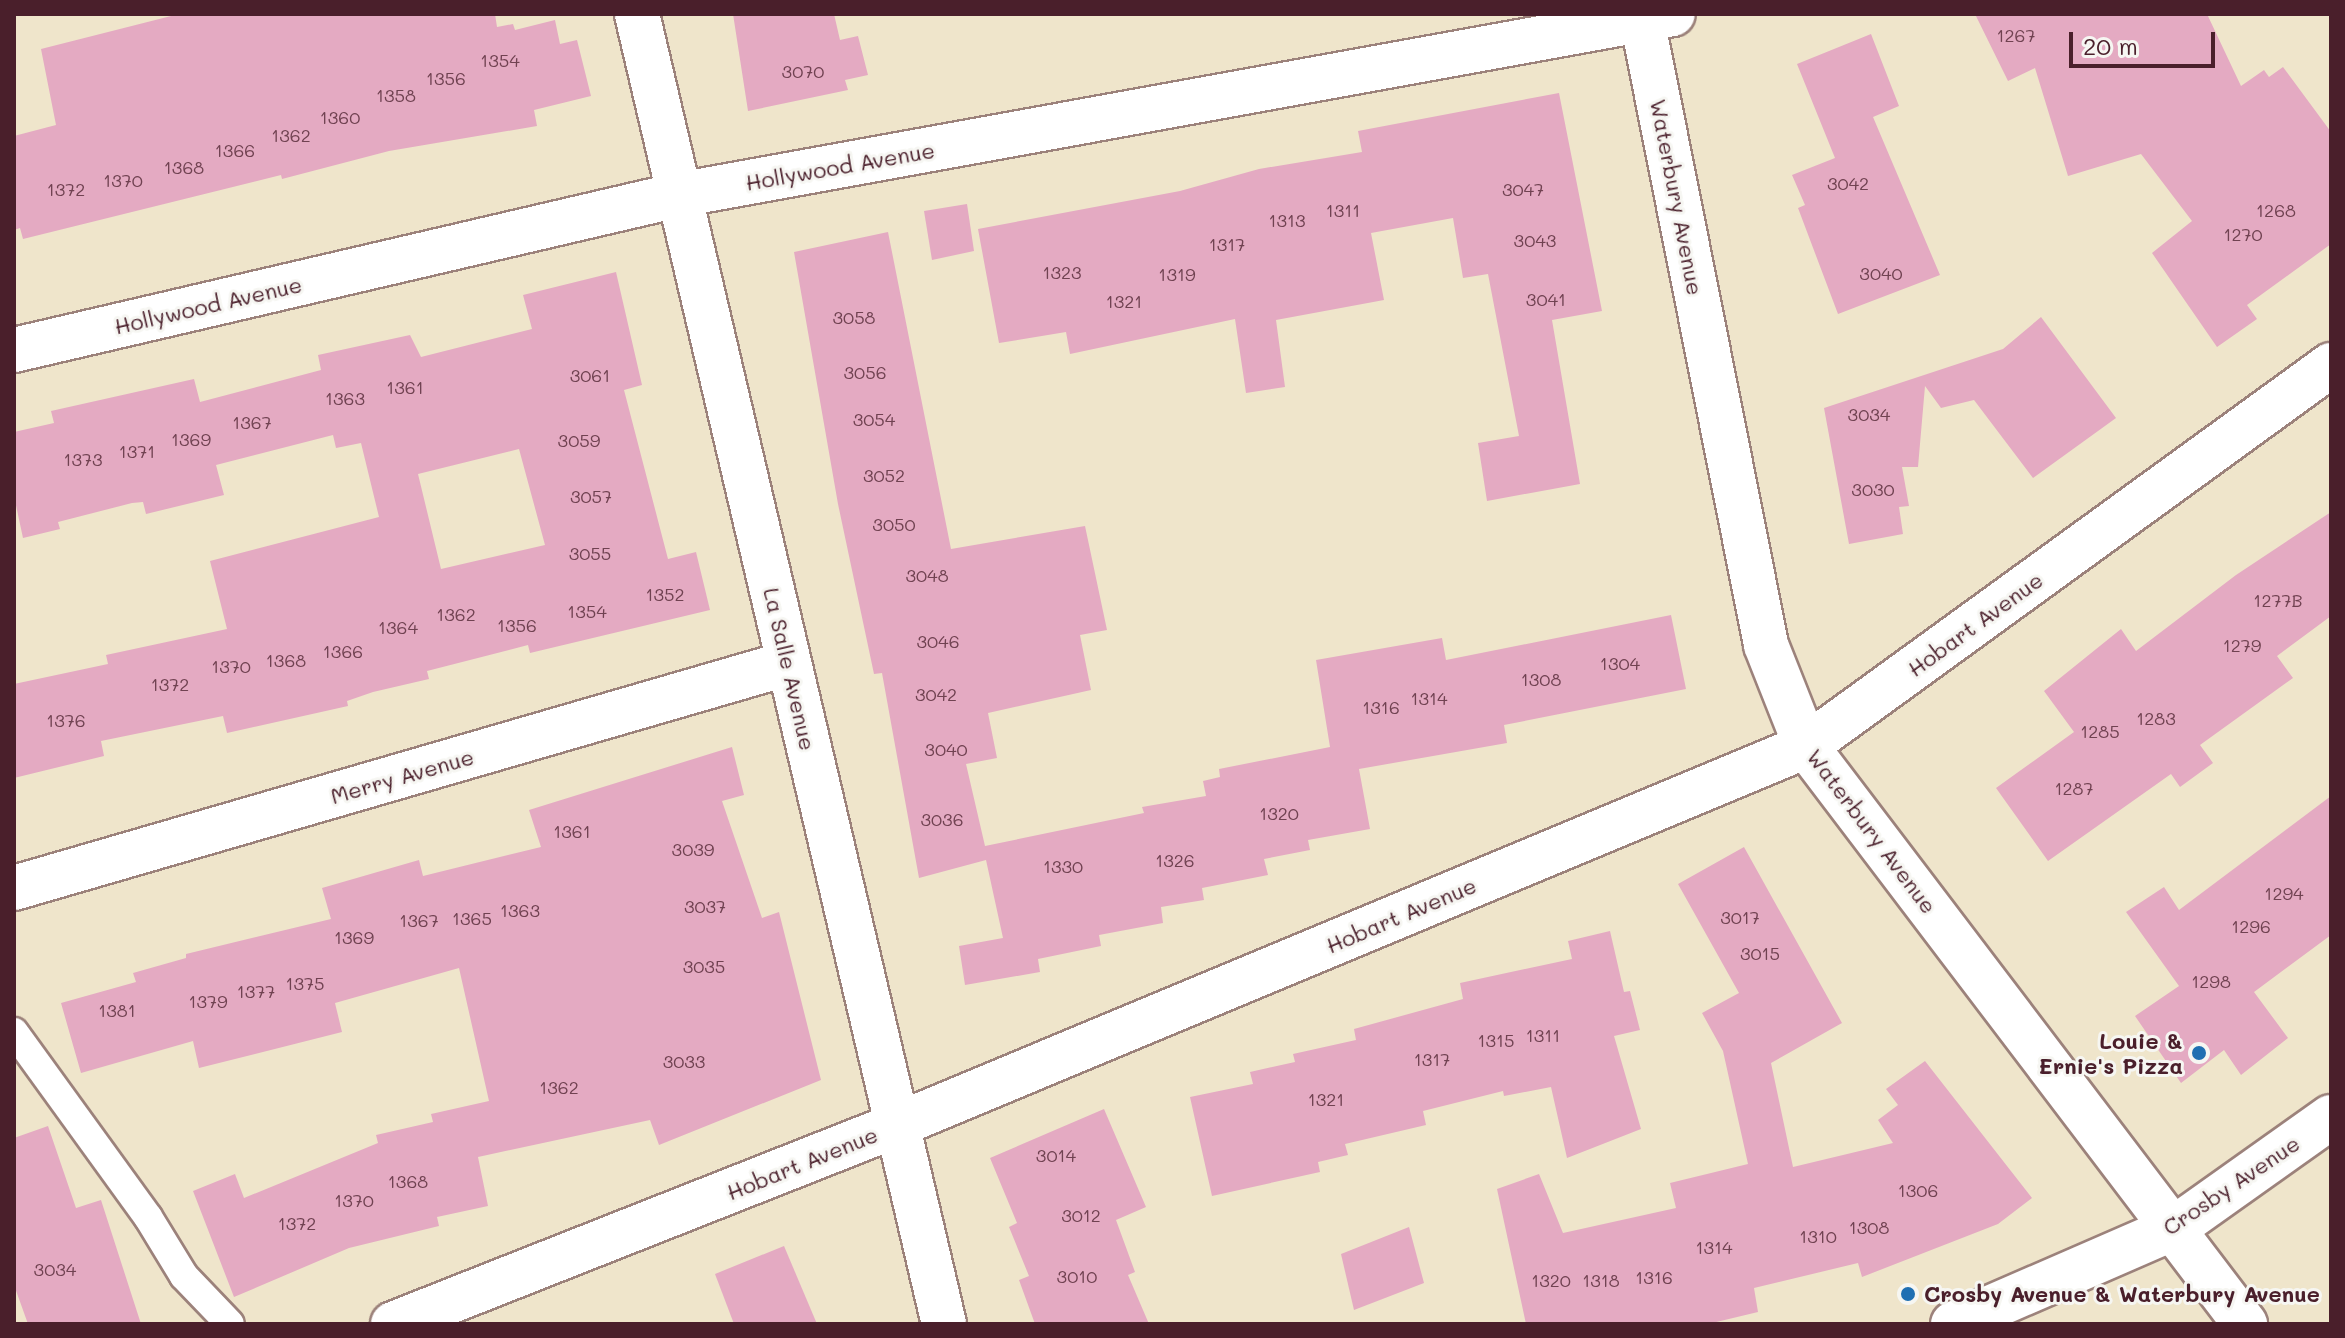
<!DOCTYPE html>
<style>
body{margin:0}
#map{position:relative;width:2345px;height:1338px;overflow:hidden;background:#efe5cb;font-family:Mali,sans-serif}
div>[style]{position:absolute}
.building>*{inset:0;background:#e4aac2}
.roads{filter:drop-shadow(2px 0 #9c827b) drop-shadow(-2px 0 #9c827b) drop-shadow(0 2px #9c827b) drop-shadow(0 -2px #9c827b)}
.service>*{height:28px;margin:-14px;padding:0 14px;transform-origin:14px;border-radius:14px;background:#fff}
.minor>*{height:44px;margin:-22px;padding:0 22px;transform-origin:22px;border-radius:22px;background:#fff}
.tertiary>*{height:44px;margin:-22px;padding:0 22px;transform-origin:22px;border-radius:22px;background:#fff}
.dots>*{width:22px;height:22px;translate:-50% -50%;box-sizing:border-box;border:4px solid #f6f6f2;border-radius:50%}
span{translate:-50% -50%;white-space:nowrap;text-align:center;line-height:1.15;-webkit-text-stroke:6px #f6f6f2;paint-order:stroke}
.number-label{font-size:18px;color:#704251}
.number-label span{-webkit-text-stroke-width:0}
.street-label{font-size:22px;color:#4a1f2b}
.poi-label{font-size:22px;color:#4a1f2b;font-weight:700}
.right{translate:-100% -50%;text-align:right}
.left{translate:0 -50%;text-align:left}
.frame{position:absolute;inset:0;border:16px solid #4a1f2b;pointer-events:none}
.scale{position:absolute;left:2069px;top:32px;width:146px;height:36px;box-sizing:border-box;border:4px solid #4a1f2b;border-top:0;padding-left:10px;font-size:24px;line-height:28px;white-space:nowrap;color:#4a1f2b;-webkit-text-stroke:6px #f6f6f2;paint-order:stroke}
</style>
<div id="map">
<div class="building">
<i style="clip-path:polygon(179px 14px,495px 14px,497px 27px,513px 24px,515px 30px,555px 20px,560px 44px,577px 40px,591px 96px,534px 110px,537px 126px,389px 151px,282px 179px,281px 175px,23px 239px,20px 228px,14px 230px,14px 136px,56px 125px,41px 49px)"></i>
<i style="clip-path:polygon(733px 14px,834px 14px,840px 40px,858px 36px,868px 75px,845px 80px,848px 90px,748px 111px)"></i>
<i style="clip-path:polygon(1975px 14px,2207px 14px,2241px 86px,2264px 70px,2269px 77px,2283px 67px,2331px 132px,2331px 244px,2247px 305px,2257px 319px,2217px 347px,2152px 253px,2192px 221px,2141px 154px,2068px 176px,2035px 68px,2008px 81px)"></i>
<i style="clip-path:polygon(1871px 34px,1899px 106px,1873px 117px,1940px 275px,1838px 314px,1798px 208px,1805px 205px,1792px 175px,1835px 158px,1797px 64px)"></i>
<i style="clip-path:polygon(1559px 93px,1602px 311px,1552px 320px,1580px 484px,1487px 501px,1478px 443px,1519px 436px,1488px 274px,1463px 278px,1453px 218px,1371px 233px,1384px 300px,1276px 320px,1285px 387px,1246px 393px,1235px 319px,1070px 354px,1066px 332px,999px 343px,978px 229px,1180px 191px,1259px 169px,1362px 152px,1358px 131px)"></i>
<i style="clip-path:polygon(967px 204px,974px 251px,932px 260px,924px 211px)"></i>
<i style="clip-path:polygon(888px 232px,951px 549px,1085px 526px,1107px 630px,1080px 635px,1091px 690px,988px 713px,997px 758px,966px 764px,985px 846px,1144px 813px,1142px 807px,1206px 796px,1203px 781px,1220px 777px,1219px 769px,1330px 747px,1316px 660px,1442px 638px,1446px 660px,1671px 615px,1686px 689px,1504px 725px,1507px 743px,1359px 769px,1370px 829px,1308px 840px,1310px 850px,1264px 859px,1268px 875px,1202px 888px,1204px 900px,1161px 907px,1163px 923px,1099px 935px,1101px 946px,1038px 959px,1040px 972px,965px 985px,959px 946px,1003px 938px,986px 860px,919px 878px,882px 673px,874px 674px,838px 504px,794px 252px)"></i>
<i style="clip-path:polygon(evenodd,616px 272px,642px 385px,624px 390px,668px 559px,696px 552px,710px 610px,530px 653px,528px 645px,427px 671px,429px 679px,373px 692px,347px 701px,348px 706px,227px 733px,223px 716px,101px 741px,104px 756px,14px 778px,14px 684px,108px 664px,106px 655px,227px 629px,210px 561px,379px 517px,361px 443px,336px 448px,333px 435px,216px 465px,224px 495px,146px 514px,143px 502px,132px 503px,58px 522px,60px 529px,23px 538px,14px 496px,14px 432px,54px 423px,51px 411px,194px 379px,200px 402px,321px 370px,318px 355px,410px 335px,421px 357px,532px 329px,523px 295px,616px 272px,519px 449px,545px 545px,441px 569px,418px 474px,519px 449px)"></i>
<i style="clip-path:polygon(2041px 317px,2116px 418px,2033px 478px,1974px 400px,1941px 408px,1925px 386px,1918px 467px,1902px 467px,1909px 506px,1899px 507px,1903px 534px,1849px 544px,1824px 408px,2003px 349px)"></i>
<i style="clip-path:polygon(2331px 512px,2331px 616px,2277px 656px,2293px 678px,2200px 745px,2213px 763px,2180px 787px,2171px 774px,2048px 861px,1996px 788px,2074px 732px,2044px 691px,2121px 629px,2136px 651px,2236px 575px)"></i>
<i style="clip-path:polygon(732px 747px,744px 795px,722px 801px,762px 918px,779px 912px,821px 1080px,659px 1145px,650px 1120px,478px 1157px,488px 1206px,437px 1217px,439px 1226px,349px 1248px,234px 1297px,193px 1191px,235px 1174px,244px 1198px,378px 1143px,376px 1135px,433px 1122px,431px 1114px,489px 1101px,459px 968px,335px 1003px,342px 1032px,199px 1068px,193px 1041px,81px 1073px,61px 1003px,136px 982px,133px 973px,186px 958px,186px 954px,331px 919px,322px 888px,419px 860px,423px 876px,541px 847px,529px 810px)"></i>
<i style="clip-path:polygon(2331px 796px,2331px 935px,2254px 992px,2288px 1038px,2241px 1075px,2224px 1050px,2181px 1083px,2135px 1016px,2179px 986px,2126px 912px,2164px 887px,2179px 910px)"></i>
<i style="clip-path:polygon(1744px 847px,1842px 1023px,1771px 1063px,1793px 1167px,1893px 1143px,1878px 1120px,1898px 1105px,1886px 1089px,1925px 1061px,2032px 1198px,1998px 1224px,1862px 1277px,1858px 1263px,1754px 1288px,1758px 1312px,1708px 1324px,1526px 1324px,1497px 1189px,1539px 1174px,1563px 1233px,1676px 1208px,1670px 1183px,1748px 1164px,1723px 1051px,1702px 1013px,1739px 993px,1678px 884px)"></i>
<i style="clip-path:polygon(1610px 931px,1624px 992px,1630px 991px,1640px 1030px,1614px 1036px,1641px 1129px,1567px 1158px,1551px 1087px,1504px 1096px,1503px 1091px,1423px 1111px,1426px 1125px,1345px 1144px,1348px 1155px,1318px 1162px,1320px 1172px,1212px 1196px,1190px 1097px,1253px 1084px,1250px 1072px,1295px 1062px,1293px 1054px,1356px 1040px,1354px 1029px,1463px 999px,1460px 983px,1572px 959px,1568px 941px)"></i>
<i style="clip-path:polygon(1104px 1109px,1146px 1207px,1116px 1220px,1135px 1272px,1128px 1275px,1149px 1324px,1035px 1324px,1019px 1280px,1029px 1276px,1009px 1227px,1017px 1223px,990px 1158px)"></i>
<i style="clip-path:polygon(48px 1126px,76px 1208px,101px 1200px,141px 1324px,28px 1324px,14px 1285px,14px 1138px)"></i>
<i style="clip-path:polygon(1409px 1227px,1424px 1283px,1354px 1310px,1341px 1254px)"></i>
<i style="clip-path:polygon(784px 1246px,817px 1324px,734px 1324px,715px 1274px)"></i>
</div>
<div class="roads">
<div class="service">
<i style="left:14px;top:1032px;width:228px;rotate:54.1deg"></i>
<i style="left:148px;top:1217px;width:69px;rotate:58.6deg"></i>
<i style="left:184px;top:1276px;width:66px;rotate:46.2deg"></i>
</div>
<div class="minor">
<i style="left:637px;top:14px;width:1345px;rotate:76.81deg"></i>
<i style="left:1641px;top:14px;width:643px;rotate:78.79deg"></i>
<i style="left:1766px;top:645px;width:109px;rotate:68.4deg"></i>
<i style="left:1806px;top:746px;width:726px;rotate:52.78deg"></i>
<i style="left:14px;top:350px;width:682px;rotate:-13.14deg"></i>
<i style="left:678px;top:195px;width:1011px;rotate:-10.31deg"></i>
<i style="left:14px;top:888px;width:807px;rotate:-16.19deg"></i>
<i style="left:393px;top:1324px;width:542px;rotate:-21.55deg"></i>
<i style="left:897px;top:1125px;width:985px;rotate:-22.63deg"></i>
<i style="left:1806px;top:746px;width:649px;rotate:-35.97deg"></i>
</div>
<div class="tertiary">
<i style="left:1953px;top:1324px;width:243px;rotate:-23.5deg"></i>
<i style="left:2176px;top:1227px;width:190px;rotate:-35.4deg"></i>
</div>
</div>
<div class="dots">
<i style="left:2199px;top:1053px;background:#1f6fb2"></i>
<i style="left:1908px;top:1294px;background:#1f6fb2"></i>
</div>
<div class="number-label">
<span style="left:2016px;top:35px">1267</span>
<span style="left:500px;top:60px">1354</span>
<span style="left:803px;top:71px">3070</span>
<span style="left:446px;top:78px">1356</span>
<span style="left:396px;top:95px">1358</span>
<span style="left:340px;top:117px">1360</span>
<span style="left:291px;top:135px">1362</span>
<span style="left:235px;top:150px">1366</span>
<span style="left:184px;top:167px">1368</span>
<span style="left:123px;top:180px">1370</span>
<span style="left:1848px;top:183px">3042</span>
<span style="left:66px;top:189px">1372</span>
<span style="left:1523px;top:189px">3047</span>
<span style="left:1343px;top:210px">1311</span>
<span style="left:2276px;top:210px">1268</span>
<span style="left:1287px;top:220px">1313</span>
<span style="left:2243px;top:234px">1270</span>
<span style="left:1535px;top:240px">3043</span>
<span style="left:1227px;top:244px">1317</span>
<span style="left:1062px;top:272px">1323</span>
<span style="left:1881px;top:273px">3040</span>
<span style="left:1177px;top:274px">1319</span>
<span style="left:1546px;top:299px">3041</span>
<span style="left:1124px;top:301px">1321</span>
<span style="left:854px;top:317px">3058</span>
<span style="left:865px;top:372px">3056</span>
<span style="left:590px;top:375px">3061</span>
<span style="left:405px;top:387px">1361</span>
<span style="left:345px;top:398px">1363</span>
<span style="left:1869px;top:414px">3034</span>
<span style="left:874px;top:419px">3054</span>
<span style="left:252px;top:422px">1367</span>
<span style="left:191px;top:439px">1369</span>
<span style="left:579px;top:440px">3059</span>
<span style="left:137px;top:451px">1371</span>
<span style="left:83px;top:459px">1373</span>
<span style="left:884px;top:475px">3052</span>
<span style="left:1873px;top:489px">3030</span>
<span style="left:591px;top:496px">3057</span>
<span style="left:894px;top:524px">3050</span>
<span style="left:590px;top:553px">3055</span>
<span style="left:927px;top:575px">3048</span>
<span style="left:665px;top:594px">1352</span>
<span style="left:2278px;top:600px">1277B</span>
<span style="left:587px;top:611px">1354</span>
<span style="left:456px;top:614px">1362</span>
<span style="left:517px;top:625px">1356</span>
<span style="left:398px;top:627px">1364</span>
<span style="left:938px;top:641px">3046</span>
<span style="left:2242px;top:645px">1279</span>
<span style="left:343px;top:651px">1366</span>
<span style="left:286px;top:660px">1368</span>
<span style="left:1620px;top:663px">1304</span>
<span style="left:231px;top:666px">1370</span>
<span style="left:1541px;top:679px">1308</span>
<span style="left:170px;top:684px">1372</span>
<span style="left:936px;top:694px">3042</span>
<span style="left:1429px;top:698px">1314</span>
<span style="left:1381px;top:707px">1316</span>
<span style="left:2156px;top:718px">1283</span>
<span style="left:66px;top:720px">1376</span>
<span style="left:2100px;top:731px">1285</span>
<span style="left:946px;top:749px">3040</span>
<span style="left:2074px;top:788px">1287</span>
<span style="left:1279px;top:813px">1320</span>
<span style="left:942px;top:819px">3036</span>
<span style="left:572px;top:831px">1361</span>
<span style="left:693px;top:849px">3039</span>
<span style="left:1175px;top:860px">1326</span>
<span style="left:1063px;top:866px">1330</span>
<span style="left:2284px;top:893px">1294</span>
<span style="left:705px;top:906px">3037</span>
<span style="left:520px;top:910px">1363</span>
<span style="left:1740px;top:917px">3017</span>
<span style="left:472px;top:918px">1365</span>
<span style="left:419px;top:920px">1367</span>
<span style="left:2251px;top:926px">1296</span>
<span style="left:354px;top:937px">1369</span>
<span style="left:1760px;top:953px">3015</span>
<span style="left:704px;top:966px">3035</span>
<span style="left:2211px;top:981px">1298</span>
<span style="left:305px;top:983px">1375</span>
<span style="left:256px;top:991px">1377</span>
<span style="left:208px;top:1001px">1379</span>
<span style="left:117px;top:1010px">1381</span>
<span style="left:1543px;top:1035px">1311</span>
<span style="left:1496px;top:1040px">1315</span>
<span style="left:1432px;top:1059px">1317</span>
<span style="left:684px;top:1061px">3033</span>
<span style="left:559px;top:1087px">1362</span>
<span style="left:1326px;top:1099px">1321</span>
<span style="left:1056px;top:1155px">3014</span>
<span style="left:408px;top:1181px">1368</span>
<span style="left:1918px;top:1190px">1306</span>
<span style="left:354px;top:1200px">1370</span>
<span style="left:1081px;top:1215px">3012</span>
<span style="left:297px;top:1223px">1372</span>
<span style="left:1869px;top:1227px">1308</span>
<span style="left:1818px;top:1236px">1310</span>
<span style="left:1714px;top:1247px">1314</span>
<span style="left:55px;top:1269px">3034</span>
<span style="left:1077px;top:1276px">3010</span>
<span style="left:1654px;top:1277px">1316</span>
<span style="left:1551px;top:1280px">1320</span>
<span style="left:1601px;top:1280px">1318</span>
</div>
<div class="street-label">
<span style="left:840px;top:166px;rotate:-10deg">Hollywood Avenue</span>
<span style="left:1677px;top:197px;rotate:79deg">Waterbury Avenue</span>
<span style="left:208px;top:305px;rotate:-13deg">Hollywood Avenue</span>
<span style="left:1975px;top:624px;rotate:-36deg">Hobart Avenue</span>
<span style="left:790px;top:669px;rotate:77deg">La Salle Avenue</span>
<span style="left:402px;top:776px;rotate:-16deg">Merry Avenue</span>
<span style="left:1872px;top:831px;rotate:53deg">Waterbury Avenue</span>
<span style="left:1401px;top:915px;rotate:-23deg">Hobart Avenue</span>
<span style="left:802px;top:1163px;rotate:-22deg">Hobart Avenue</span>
<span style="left:2231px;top:1185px;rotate:-34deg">Crosby Avenue</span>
</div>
<div class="poi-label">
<span class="right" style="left:2183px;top:1053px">Louie &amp;<br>Ernie's Pizza</span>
<span class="left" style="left:1924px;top:1294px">Crosby Avenue &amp; Waterbury Avenue</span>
</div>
<div class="frame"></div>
<div class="scale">20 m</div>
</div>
